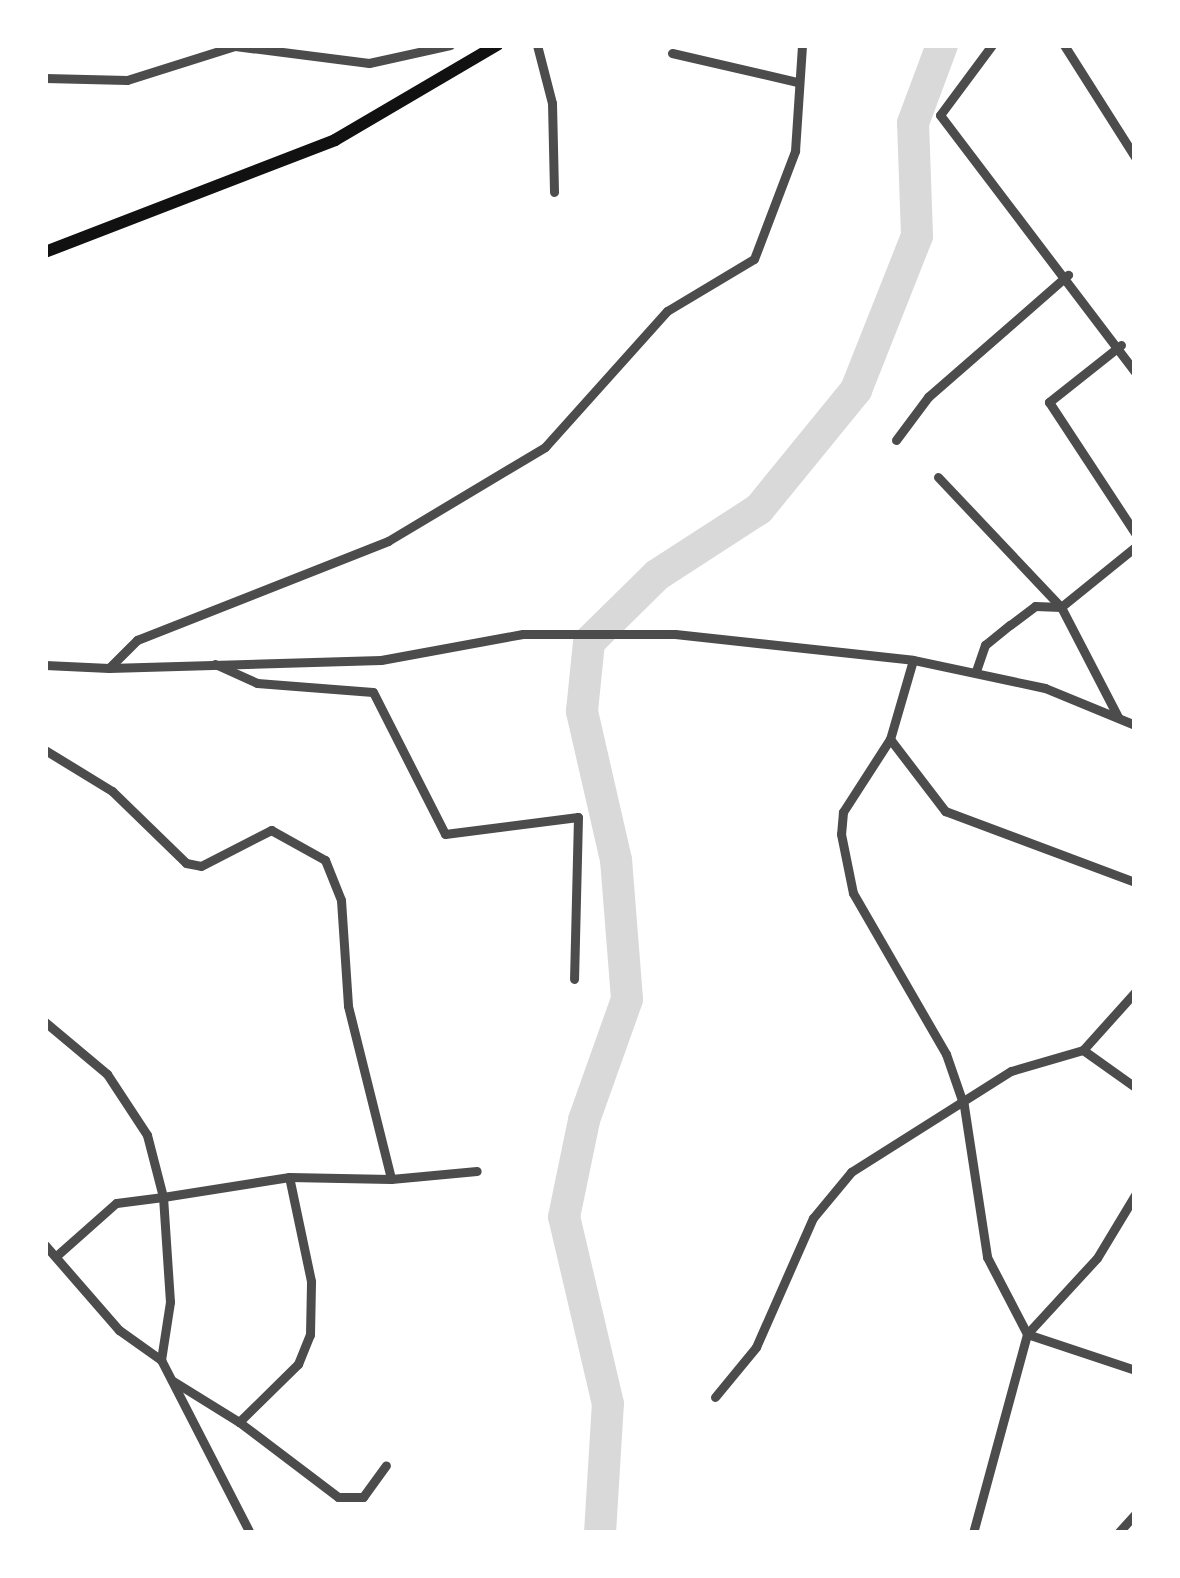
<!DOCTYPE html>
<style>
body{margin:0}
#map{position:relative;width:1180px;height:1578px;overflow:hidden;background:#fff;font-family:"Work Sans",sans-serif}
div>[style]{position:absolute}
.river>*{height:32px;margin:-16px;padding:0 16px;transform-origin:16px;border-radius:16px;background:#d9d9d9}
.minor>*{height:9px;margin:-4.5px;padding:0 4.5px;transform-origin:4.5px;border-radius:4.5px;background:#4c4c4c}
.secondary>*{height:12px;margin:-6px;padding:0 6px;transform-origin:6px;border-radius:6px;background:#111}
span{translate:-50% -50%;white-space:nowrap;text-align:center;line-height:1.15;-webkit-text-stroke:10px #fff;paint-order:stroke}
.frame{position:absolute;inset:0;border:48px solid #fff;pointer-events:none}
</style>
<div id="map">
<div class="river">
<i style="left:600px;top:1533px;width:129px;rotate:-86.5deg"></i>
<i style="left:608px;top:1404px;width:192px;rotate:-103.2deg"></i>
<i style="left:564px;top:1217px;width:99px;rotate:-78.3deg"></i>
<i style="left:584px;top:1120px;width:128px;rotate:-70.4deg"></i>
<i style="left:627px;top:999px;width:139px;rotate:-94.5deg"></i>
<i style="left:616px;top:860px;width:153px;rotate:-102.9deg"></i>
<i style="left:582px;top:711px;width:69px;rotate:-84.2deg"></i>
<i style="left:589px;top:642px;width:95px;rotate:-44.6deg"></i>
<i style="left:657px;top:575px;width:121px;rotate:-32.9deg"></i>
<i style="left:759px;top:509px;width:154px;rotate:-50.8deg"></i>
<i style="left:856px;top:390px;width:166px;rotate:-68.4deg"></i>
<i style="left:917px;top:236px;width:113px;rotate:-92deg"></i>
<i style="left:913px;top:123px;width:83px;rotate:-69.6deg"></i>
</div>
<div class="minor">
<i style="left:537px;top:45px;width:60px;rotate:75.5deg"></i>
<i style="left:552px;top:103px;width:89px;rotate:88.7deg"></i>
<i style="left:992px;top:45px;width:87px;rotate:126.6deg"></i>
<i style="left:940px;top:115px;width:323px;rotate:52.8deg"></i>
<i style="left:1064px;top:45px;width:133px;rotate:57.6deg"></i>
<i style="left:672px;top:53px;width:129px;rotate:13deg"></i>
<i style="left:45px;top:78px;width:82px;rotate:1.4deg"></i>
<i style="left:127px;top:80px;width:113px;rotate:-17.5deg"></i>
<i style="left:235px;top:46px;width:135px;rotate:7.2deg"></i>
<i style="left:369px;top:63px;width:83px;rotate:-12.5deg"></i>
<i style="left:1121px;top:345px;width:92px;rotate:141.6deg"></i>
<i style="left:1049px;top:402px;width:157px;rotate:56.7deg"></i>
<i style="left:896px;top:440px;width:54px;rotate:-53.3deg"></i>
<i style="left:928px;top:397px;width:186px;rotate:-41.1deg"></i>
<i style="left:938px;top:477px;width:179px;rotate:46.6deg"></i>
<i style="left:1061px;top:607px;width:124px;rotate:62.6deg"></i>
<i style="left:215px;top:664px;width:46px;rotate:24.3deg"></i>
<i style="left:257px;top:683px;width:116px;rotate:4.4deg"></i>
<i style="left:373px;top:692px;width:159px;rotate:63.1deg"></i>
<i style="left:445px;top:834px;width:134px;rotate:-7.3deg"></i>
<i style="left:578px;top:817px;width:162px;rotate:91.4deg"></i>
<i style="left:45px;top:665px;width:64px;rotate:2.7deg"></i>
<i style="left:109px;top:668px;width:40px;rotate:-45deg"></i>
<i style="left:137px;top:640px;width:270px;rotate:-21.5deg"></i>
<i style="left:388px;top:541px;width:183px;rotate:-30.9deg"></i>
<i style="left:545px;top:447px;width:183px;rotate:-48.1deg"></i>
<i style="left:667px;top:311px;width:101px;rotate:-30.9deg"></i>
<i style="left:754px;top:259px;width:116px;rotate:-69.2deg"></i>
<i style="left:795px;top:151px;width:106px;rotate:-86.2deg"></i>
<i style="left:109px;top:668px;width:272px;rotate:-1.7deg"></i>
<i style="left:381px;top:660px;width:144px;rotate:-10.4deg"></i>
<i style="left:523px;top:634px;width:152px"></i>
<i style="left:675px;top:634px;width:239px;rotate:6.2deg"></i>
<i style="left:976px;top:671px;width:28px;rotate:-71deg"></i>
<i style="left:985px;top:645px;width:32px;rotate:-39deg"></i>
<i style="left:1010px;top:625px;width:31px;rotate:-37deg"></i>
<i style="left:1035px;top:606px;width:26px;rotate:2deg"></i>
<i style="left:1061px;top:607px;width:95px;rotate:-39deg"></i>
<i style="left:1135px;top:725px;width:97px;rotate:-157.7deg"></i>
<i style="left:1045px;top:688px;width:135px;rotate:-168deg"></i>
<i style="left:913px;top:660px;width:82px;rotate:106.2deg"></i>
<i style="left:890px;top:739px;width:87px;rotate:122.8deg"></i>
<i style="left:843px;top:812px;width:22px;rotate:95deg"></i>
<i style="left:841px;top:834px;width:60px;rotate:78.5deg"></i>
<i style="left:853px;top:893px;width:186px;rotate:60deg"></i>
<i style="left:946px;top:1054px;width:55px;rotate:70.9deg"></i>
<i style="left:964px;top:1106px;width:153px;rotate:81.3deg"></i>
<i style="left:987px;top:1257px;width:87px;rotate:62.5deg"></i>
<i style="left:1027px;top:1334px;width:103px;rotate:-47.4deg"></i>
<i style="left:1097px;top:1258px;width:74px;rotate:-58.9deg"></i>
<i style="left:890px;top:739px;width:91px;rotate:52.6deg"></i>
<i style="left:945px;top:811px;width:203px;rotate:20.5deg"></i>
<i style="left:45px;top:750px;width:79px;rotate:31.5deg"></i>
<i style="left:112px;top:791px;width:103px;rotate:44.2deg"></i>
<i style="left:186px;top:863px;width:15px;rotate:11deg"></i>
<i style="left:201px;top:866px;width:79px;rotate:-27.2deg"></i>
<i style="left:271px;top:830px;width:62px;rotate:29.1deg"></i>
<i style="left:325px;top:860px;width:43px;rotate:68.2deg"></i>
<i style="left:341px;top:900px;width:106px;rotate:86.2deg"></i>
<i style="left:348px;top:1006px;width:178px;rotate:76deg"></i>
<i style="left:391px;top:1179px;width:86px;rotate:-5.3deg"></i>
<i style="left:45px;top:1022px;width:81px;rotate:40deg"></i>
<i style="left:107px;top:1074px;width:73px;rotate:56.7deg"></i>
<i style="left:147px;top:1135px;width:64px;rotate:75.5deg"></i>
<i style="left:163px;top:1197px;width:47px;rotate:172.7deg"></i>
<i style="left:116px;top:1203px;width:80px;rotate:138.5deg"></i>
<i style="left:1083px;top:1050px;width:64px;rotate:35.4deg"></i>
<i style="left:45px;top:1245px;width:113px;rotate:49deg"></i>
<i style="left:119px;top:1330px;width:52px;rotate:35.5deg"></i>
<i style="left:173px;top:1381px;width:78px;rotate:31.8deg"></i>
<i style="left:239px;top:1422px;width:83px;rotate:-44.5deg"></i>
<i style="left:298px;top:1364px;width:31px;rotate:-68deg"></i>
<i style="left:310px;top:1335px;width:54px;rotate:-88.9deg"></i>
<i style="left:311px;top:1281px;width:106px;rotate:-101.9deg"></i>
<i style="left:715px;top:1397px;width:65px;rotate:-50.6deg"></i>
<i style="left:756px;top:1347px;width:141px;rotate:-66.2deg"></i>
<i style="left:813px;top:1218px;width:60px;rotate:-50.4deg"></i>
<i style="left:851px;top:1172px;width:189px;rotate:-32.3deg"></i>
<i style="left:1011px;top:1071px;width:75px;rotate:-16.3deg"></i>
<i style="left:1083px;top:1050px;width:78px;rotate:-48.1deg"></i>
<i style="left:239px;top:1422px;width:124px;rotate:37.1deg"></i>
<i style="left:338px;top:1497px;width:25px"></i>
<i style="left:363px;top:1497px;width:39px;rotate:-54deg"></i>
<i style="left:250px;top:1533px;width:195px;rotate:-117.2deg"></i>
<i style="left:161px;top:1360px;width:59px;rotate:-81.2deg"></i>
<i style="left:170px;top:1302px;width:105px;rotate:-93.8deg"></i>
<i style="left:163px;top:1197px;width:128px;rotate:-9deg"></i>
<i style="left:289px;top:1177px;width:102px;rotate:1.1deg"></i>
<i style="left:973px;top:1533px;width:206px;rotate:-74.8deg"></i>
<i style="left:1027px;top:1334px;width:114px;rotate:18.4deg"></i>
<i style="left:1118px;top:1533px;width:25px;rotate:-48deg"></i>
</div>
<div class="secondary">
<i style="left:45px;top:252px;width:311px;rotate:-21.1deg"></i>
<i style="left:335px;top:140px;width:188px;rotate:-30.4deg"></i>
</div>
<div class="frame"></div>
</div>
